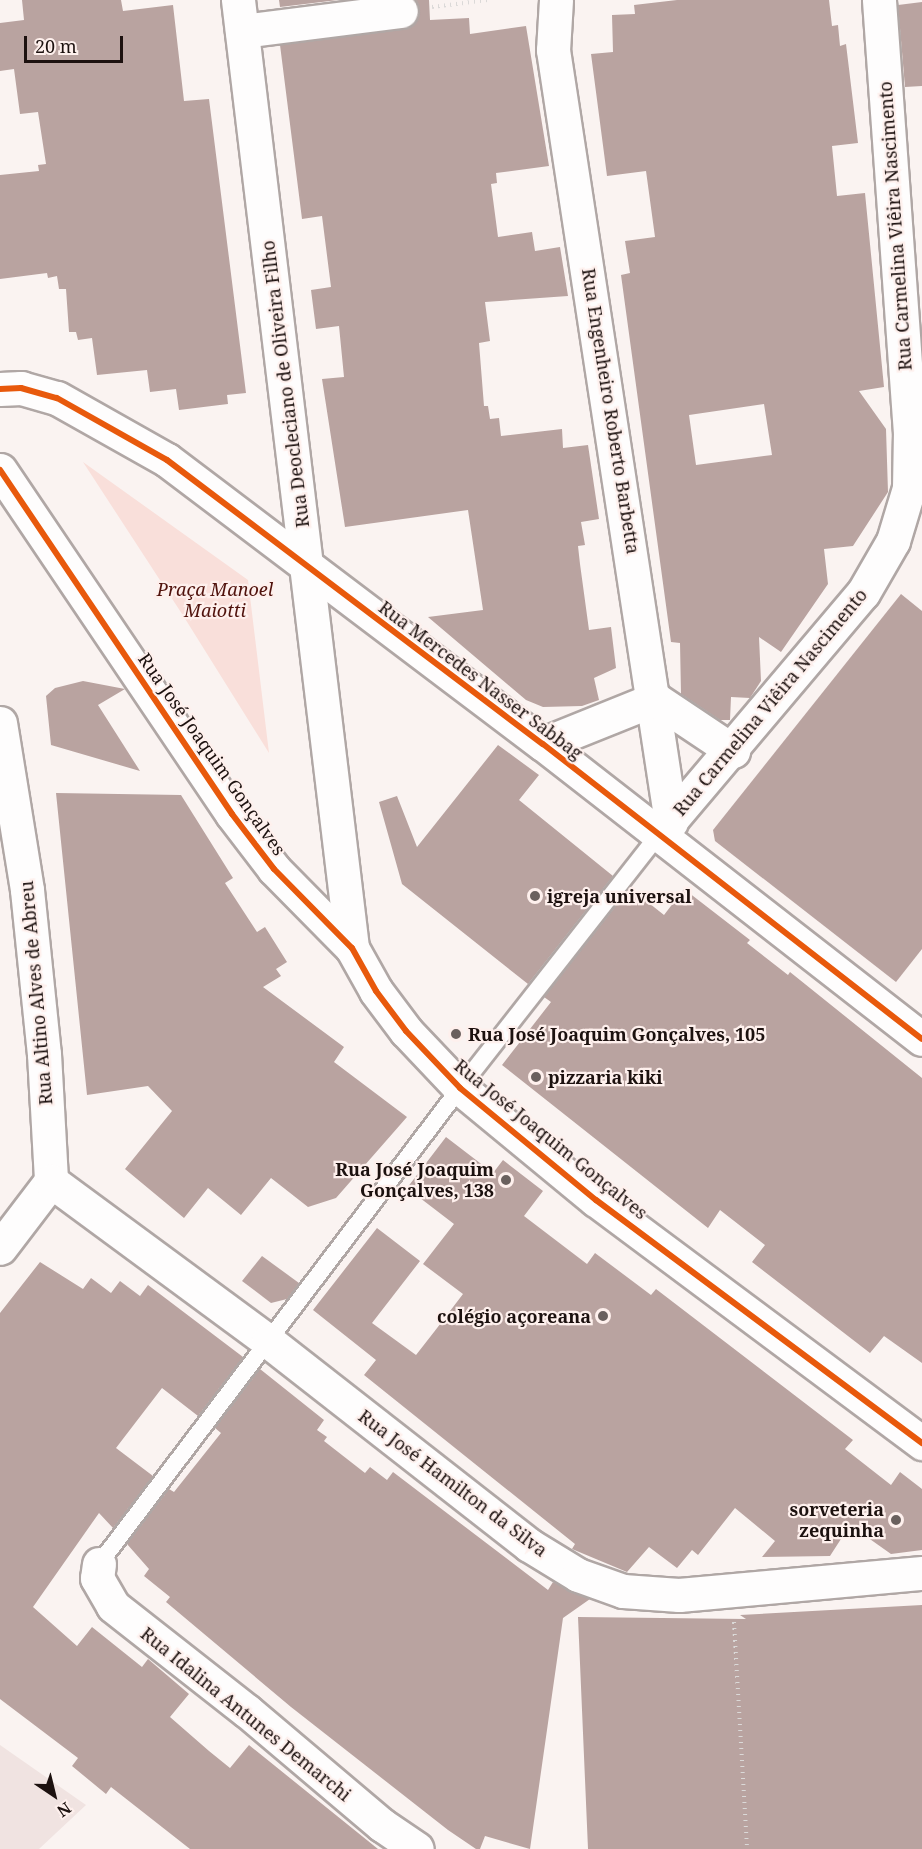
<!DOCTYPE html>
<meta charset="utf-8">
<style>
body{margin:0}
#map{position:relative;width:922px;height:1849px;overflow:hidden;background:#faf3f1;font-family:"Noto Serif",serif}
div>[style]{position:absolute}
.built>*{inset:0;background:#f0e3e1}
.green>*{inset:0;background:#f9dfda}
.building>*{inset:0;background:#b9a3a0}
.path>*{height:4px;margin-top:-2px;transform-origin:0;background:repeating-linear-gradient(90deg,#dbd9d8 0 1.5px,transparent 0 6px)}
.roads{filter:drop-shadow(2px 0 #b0a7a5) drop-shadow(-2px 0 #b0a7a5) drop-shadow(0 2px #b0a7a5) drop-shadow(0 -2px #b0a7a5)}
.lane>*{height:16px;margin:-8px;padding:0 8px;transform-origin:8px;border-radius:8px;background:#fefdfd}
.street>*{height:33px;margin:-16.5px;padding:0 16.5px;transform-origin:16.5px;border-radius:16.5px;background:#fefdfd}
.secondary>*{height:33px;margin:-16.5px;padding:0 16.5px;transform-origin:16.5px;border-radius:16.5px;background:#fefdfd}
.cycleway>*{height:6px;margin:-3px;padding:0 3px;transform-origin:3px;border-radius:3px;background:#e8590c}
.dots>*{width:16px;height:16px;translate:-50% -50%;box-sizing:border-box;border:3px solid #fef0ed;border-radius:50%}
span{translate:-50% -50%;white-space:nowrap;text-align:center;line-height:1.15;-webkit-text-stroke:4.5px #fef0ed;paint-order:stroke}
.street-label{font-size:18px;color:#1c110f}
.park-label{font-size:18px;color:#50120c;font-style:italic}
.poi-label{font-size:18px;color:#1c110f;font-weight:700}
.left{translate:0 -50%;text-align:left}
.right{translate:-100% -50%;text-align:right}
.north{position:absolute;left:24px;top:1765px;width:60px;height:60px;-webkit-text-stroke:4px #fef0ed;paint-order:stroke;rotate:145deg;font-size:16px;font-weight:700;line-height:24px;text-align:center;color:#1c110f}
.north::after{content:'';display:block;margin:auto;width:21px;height:27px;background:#1c110f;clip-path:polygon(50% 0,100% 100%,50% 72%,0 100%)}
.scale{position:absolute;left:24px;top:36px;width:99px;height:27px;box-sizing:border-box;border:3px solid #1c110f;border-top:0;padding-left:8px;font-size:18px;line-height:21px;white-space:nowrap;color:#1c110f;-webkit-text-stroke:4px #fef0ed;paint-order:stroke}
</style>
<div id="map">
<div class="built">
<i style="clip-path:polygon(0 1745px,86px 1805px,39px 1849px,0 1849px)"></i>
</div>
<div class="green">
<i style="clip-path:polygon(83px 462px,248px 580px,269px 753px,184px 617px)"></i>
</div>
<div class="building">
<i style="clip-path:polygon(22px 0,121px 0,123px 11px,173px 5px,184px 101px,209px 99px,246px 393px,227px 395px,228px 404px,179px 410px,176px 389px,150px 392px,147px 370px,97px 375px,92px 338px,78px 340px,76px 332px,69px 332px,66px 289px,59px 289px,57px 276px,48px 278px,47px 273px,0 279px,0 175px,39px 171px,38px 165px,46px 164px,38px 112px,20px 114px,14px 69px,0 71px,0 23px,24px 20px)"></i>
<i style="clip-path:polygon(279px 0,338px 0,280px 7px)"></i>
<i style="clip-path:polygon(416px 0,429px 0,430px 20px,469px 18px,470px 34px,526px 26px,549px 166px,496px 173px,497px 183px,491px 184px,498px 237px,532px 232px,535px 251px,560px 247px,568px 296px,485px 302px,490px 341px,479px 343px,484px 406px,488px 406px,490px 419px,499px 418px,501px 436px,562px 429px,563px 448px,588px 445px,599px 519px,581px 522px,585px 545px,578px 546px,580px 564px,589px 630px,611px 627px,616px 668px,594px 678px,599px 700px,582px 706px,543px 707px,526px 700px,428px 617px,483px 610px,468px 510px,345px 527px,322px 379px,344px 377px,339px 326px,316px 329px,311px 290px,331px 287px,322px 216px,302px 219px,280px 45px,404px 29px,418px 18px)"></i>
<i style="clip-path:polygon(evenodd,677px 0,829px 0,832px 26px,838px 25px,840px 46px,846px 44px,858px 143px,832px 146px,837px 196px,865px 193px,884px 387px,859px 391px,886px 429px,888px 492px,853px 546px,824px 549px,828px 584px,781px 652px,759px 637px,761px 681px,750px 698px,731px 697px,730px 720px,720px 720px,681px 694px,680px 643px,671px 642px,621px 275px,630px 273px,625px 241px,655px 237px,646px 171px,607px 176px,591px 54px,613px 52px,612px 15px,635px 14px,634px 5px,677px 0,764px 404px,772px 455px,696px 465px,689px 415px,764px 404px)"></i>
<i style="clip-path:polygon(922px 2px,922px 86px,905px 87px,898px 5px)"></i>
<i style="clip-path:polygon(901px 594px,922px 611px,922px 949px,896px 982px,715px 841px,713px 830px)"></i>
<i style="clip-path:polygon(83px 681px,125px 689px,98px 705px,140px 771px,51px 745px,46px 696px,55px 688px)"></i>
<i style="clip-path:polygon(498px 745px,539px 775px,519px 800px,613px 876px,528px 984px,402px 884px,379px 802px,397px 796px,417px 847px)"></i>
<i style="clip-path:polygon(56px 793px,181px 795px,233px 878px,225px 883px,257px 932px,265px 927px,287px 962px,276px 969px,281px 976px,263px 987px,344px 1047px,334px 1062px,407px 1117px,336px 1198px,308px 1207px,271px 1178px,241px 1215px,208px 1188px,184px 1218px,125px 1169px,172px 1111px,148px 1086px,87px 1095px)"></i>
<i style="clip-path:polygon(630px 888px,664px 915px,684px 889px,750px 940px,747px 943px,788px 975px,790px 972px,922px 1078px,922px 1363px,884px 1336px,870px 1353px,752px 1262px,765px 1245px,720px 1210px,708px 1228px,502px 1065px,551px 1002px,544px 997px)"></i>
<i style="clip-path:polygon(446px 1137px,493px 1173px,503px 1160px,543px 1191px,524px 1216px,587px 1264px,595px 1253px,651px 1295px,656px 1289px,853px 1440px,845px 1449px,891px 1485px,900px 1472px,922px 1489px,922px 1550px,891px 1554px,850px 1525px,830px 1556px,762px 1557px,775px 1541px,735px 1508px,698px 1555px,692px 1550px,677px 1568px,649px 1547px,627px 1572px,572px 1549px,575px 1544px,364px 1375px,376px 1360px,313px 1310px,377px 1228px,420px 1261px,372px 1323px,416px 1355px,434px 1332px,463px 1294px,423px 1264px,454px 1224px,407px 1188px)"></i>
<i style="clip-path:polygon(262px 1256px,299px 1283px,287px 1299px,271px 1303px,242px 1281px)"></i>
<i style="clip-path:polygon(40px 1262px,83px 1289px,91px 1278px,111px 1293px,120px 1281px,140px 1296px,148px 1285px,243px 1357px,198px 1416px,162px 1388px,116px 1448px,153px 1476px,113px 1528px,99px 1513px,33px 1607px,77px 1646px,92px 1627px,142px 1667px,148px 1659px,189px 1694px,170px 1717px,209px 1751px,230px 1768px,249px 1745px,378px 1849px,190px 1849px,111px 1787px,106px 1794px,72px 1766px,78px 1758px,0 1699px,0 1313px)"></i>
<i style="clip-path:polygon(260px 1369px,324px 1420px,317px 1430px,327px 1437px,324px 1441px,365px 1473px,370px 1467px,387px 1480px,393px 1472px,548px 1590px,553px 1582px,590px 1599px,563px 1618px,530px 1849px,485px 1836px,480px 1849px,476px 1849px,448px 1830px,291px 1707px,166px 1602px,170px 1597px,144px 1576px,149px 1569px,127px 1544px,169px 1489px,174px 1492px,221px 1433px,215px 1428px)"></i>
<i style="clip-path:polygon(922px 1605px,922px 1849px,588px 1849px,578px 1617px,746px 1619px,740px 1615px)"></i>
</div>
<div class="path">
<i style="left:432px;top:7px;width:56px;rotate:-7.1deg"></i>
<i style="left:734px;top:1622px;width:227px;rotate:86.7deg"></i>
</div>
<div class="roads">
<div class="lane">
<i style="left:99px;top:1564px;width:597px;rotate:-52.82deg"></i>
<i style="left:460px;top:1088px;width:323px;rotate:-51.9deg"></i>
</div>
<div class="street">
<i style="left:556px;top:0;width:50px;rotate:93.4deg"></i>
<i style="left:553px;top:50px;width:781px;rotate:81.31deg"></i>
<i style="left:242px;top:31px;width:160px;rotate:-7.2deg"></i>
<i style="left:0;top:389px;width:21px;rotate:-3deg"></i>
<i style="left:21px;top:388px;width:37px;rotate:16deg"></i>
<i style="left:57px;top:398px;width:126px;rotate:29.4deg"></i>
<i style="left:167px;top:460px;width:471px;rotate:37.1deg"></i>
<i style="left:543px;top:744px;width:480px;rotate:37.9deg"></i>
<i style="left:0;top:470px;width:415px;rotate:56deg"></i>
<i style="left:232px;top:814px;width:69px;rotate:52.6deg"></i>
<i style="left:274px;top:869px;width:111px;rotate:45.4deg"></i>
<i style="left:0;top:723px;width:169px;rotate:80.8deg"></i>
<i style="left:27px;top:890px;width:165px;rotate:84.1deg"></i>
<i style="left:44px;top:1054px;width:127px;rotate:86.8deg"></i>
<i style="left:51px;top:1181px;width:84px;rotate:127.3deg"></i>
<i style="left:543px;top:744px;width:121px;rotate:-21.9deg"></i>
<i style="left:655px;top:699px;width:94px;rotate:33.7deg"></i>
<i style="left:659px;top:834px;width:316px;rotate:-49.8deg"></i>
<i style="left:863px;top:593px;width:60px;rotate:-60deg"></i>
<i style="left:893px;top:541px;width:55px;rotate:-73.2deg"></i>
<i style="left:909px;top:488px;width:55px;rotate:-89deg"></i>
<i style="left:910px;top:433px;width:434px;rotate:-94.1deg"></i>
<i style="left:51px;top:1181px;width:270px;rotate:36.4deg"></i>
<i style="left:268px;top:1341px;width:331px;rotate:38deg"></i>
<i style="left:529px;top:1545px;width:57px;rotate:31.5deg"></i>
<i style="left:578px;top:1575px;width:48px;rotate:19.6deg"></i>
<i style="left:623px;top:1591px;width:56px;rotate:4.1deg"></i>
<i style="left:679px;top:1595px;width:244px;rotate:-5.2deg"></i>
<i style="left:99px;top:1564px;width:14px;rotate:98deg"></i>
<i style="left:97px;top:1578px;width:32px;rotate:60deg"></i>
<i style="left:113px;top:1606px;width:170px;rotate:38.1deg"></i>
<i style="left:247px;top:1711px;width:177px;rotate:40.2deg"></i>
<i style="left:382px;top:1825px;width:42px;rotate:34.4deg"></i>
</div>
<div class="secondary">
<i style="left:238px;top:0;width:955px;rotate:83.14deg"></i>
<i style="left:352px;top:948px;width:49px;rotate:60.8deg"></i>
<i style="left:376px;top:991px;width:50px;rotate:53.1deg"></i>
<i style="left:406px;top:1031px;width:79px;rotate:46.5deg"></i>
<i style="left:460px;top:1088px;width:176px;rotate:39.5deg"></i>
<i style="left:596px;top:1200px;width:407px;rotate:36.7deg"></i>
</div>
</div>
<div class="cycleway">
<i style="left:0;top:389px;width:21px;rotate:-3deg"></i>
<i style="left:21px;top:388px;width:37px;rotate:16deg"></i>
<i style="left:57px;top:398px;width:126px;rotate:29.4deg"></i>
<i style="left:167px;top:460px;width:471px;rotate:37.1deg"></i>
<i style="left:543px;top:744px;width:480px;rotate:37.9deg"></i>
<i style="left:0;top:470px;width:415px;rotate:56deg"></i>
<i style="left:232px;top:814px;width:69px;rotate:52.6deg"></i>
<i style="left:274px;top:869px;width:111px;rotate:45.4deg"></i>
<i style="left:352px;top:948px;width:49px;rotate:60.8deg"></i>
<i style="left:376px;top:991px;width:50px;rotate:53.1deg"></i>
<i style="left:406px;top:1031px;width:79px;rotate:46.5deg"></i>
<i style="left:460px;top:1088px;width:176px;rotate:39.5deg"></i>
<i style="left:596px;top:1200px;width:407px;rotate:36.7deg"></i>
</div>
<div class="dots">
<i style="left:535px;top:896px;background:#6a605e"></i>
<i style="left:456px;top:1034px;background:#6a605e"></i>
<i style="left:536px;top:1077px;background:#6a605e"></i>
<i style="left:506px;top:1180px;background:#6a605e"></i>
<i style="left:603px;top:1316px;background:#6a605e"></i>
<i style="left:896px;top:1520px;background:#6a605e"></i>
</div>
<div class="street-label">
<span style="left:895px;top:226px;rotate:-94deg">Rua Carmelina Viêira Nascimento</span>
<span style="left:285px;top:384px;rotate:-97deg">Rua Deocleciano de Oliveira Filho</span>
<span style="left:611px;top:411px;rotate:81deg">Rua Engenheiro Roberto Barbetta</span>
<span style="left:481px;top:680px;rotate:37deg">Rua Mercedes Nasser Sabbag</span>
<span style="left:770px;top:702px;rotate:-50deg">Rua Carmelina Viêira Nascimento</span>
<span style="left:212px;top:754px;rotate:55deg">Rua José Joaquim Gonçalves</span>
<span style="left:36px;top:993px;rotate:-95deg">Rua Altino Alves de Abreu</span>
<span style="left:551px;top:1139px;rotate:39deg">Rua José Joaquim Gonçalves</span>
<span style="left:453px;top:1483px;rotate:37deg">Rua José Hamilton da Silva</span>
<span style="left:246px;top:1714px;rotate:39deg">Rua Idalina Antunes Demarchi</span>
</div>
<div class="park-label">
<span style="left:215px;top:600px">Praça Manoel<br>Maiotti</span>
</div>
<div class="poi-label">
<span class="left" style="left:547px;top:896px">igreja universal</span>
<span class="left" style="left:468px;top:1034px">Rua José Joaquim Gonçalves, 105</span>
<span class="left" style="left:548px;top:1077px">pizzaria kiki</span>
<span class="right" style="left:494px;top:1180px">Rua José Joaquim<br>Gonçalves, 138</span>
<span class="right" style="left:591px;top:1316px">colégio açoreana</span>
<span class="right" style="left:884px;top:1520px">sorveteria<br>zequinha</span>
</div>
<div class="north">N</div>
<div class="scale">20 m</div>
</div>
